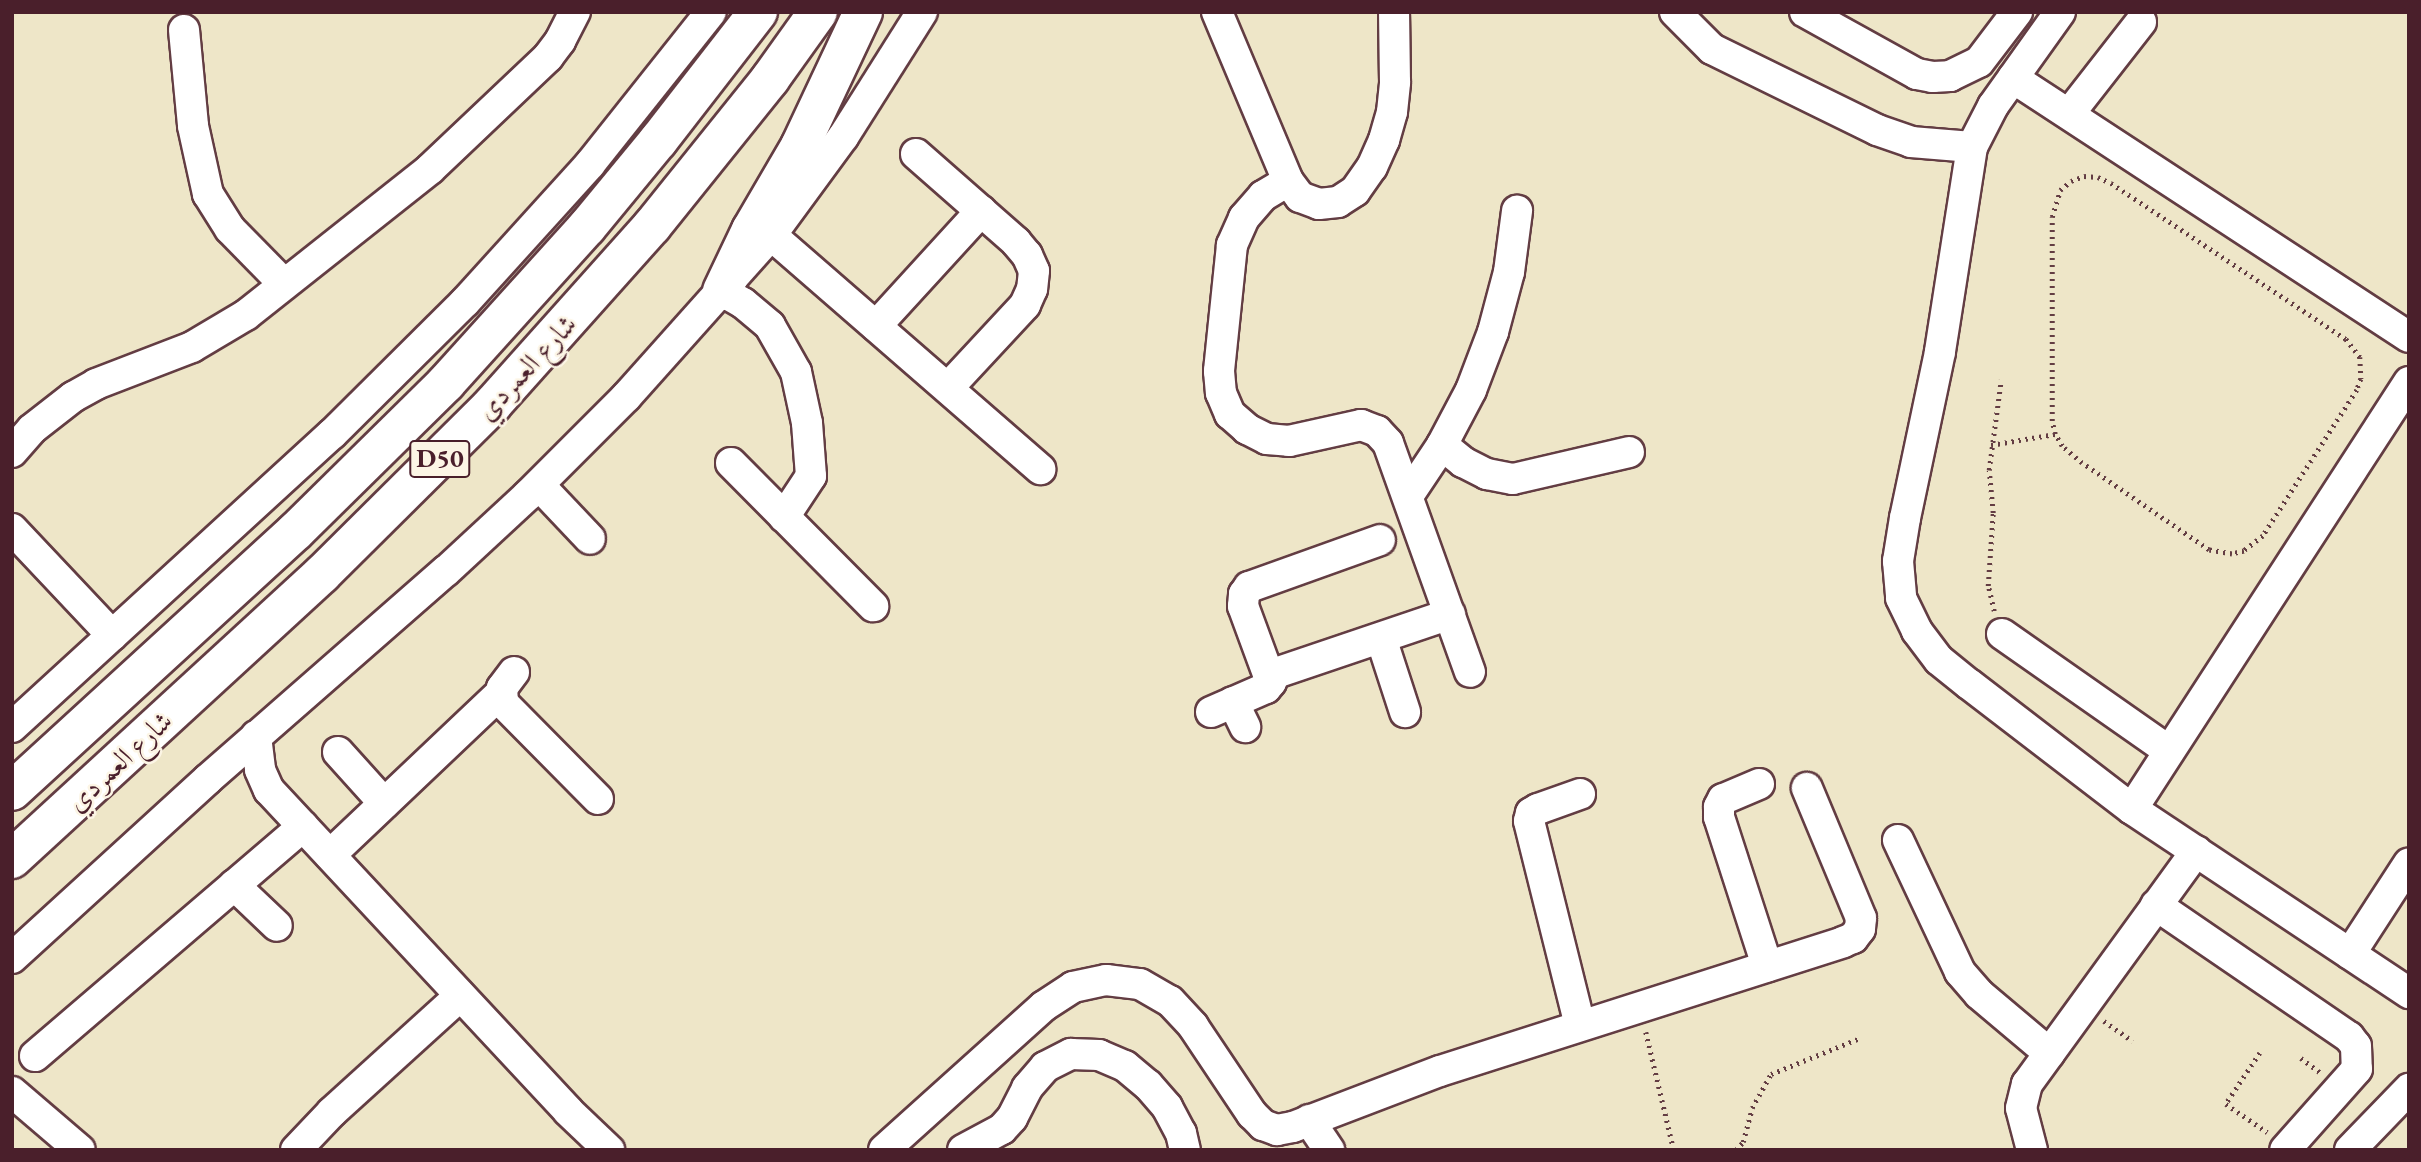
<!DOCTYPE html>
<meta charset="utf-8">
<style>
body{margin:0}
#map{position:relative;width:2421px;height:1162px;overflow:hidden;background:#eee6c8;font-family:"EB Garamond",Amiri,serif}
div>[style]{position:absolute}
.path>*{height:4.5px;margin-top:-2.25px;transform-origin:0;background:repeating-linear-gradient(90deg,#633d43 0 2px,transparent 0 7px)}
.roads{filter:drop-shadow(2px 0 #633d43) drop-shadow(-2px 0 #633d43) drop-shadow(0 2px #633d43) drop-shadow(0 -2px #633d43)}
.minor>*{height:30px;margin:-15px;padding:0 15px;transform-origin:15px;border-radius:15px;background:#fff}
.major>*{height:38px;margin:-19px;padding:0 19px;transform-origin:19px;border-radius:19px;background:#fff}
span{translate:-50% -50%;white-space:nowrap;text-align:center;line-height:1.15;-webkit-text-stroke:5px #fcf5e5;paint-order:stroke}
.shield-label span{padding:2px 5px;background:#fcf5e5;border:2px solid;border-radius:5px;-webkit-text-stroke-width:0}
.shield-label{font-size:26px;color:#4a1f2b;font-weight:700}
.street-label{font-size:28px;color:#4a1f2b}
.frame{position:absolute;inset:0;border:14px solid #4a1f2b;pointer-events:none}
</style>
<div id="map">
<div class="path">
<i style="left:2084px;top:176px;width:14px;rotate:4deg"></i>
<i style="left:2098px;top:177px;width:14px;rotate:25deg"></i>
<i style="left:2111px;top:183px;width:282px;rotate:33.6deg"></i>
<i style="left:2346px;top:339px;width:23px;rotate:52deg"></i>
<i style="left:2360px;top:357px;width:22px;rotate:87deg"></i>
<i style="left:2361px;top:379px;width:12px;rotate:110deg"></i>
<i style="left:2357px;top:390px;width:174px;rotate:122.8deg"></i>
<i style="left:2263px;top:536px;width:24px;rotate:142deg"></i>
<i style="left:2244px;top:551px;width:12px;rotate:166deg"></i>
<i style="left:2232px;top:554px;width:23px;rotate:-170deg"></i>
<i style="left:2209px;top:550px;width:154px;rotate:-145.6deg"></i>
<i style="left:2082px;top:463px;width:26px;rotate:-140deg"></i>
<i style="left:2062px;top:446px;width:14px;rotate:-120deg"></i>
<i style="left:2055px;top:434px;width:13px;rotate:-103deg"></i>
<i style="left:2052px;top:421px;width:204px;rotate:-90deg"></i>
<i style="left:2052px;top:217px;width:28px;rotate:-73deg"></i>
<i style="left:2060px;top:190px;width:14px;rotate:-39deg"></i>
<i style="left:2071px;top:181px;width:14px;rotate:-21deg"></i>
<i style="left:1991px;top:445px;width:65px;rotate:-9.8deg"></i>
<i style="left:1994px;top:611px;width:26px;rotate:-103deg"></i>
<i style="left:1988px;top:586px;width:73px;rotate:-86.1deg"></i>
<i style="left:1993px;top:513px;width:43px;rotate:-95.3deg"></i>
<i style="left:1989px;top:470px;width:91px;rotate:-82.4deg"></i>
<i style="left:2104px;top:1021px;width:35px;rotate:35deg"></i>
<i style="left:1646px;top:1032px;width:121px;rotate:76.7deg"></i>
<i style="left:2260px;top:1053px;width:61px;rotate:123.7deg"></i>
<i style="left:2226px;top:1104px;width:50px;rotate:34.3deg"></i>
<i style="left:2301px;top:1058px;width:25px;rotate:37deg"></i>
<i style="left:1736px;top:1150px;width:11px;rotate:-49deg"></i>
<i style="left:1743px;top:1142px;width:35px;rotate:-75deg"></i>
<i style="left:1752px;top:1108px;width:39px;rotate:-61deg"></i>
<i style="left:1771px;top:1074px;width:96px;rotate:-22deg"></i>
</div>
<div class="roads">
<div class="minor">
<i style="left:1217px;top:12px;width:183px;rotate:67.2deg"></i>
<i style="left:1288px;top:181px;width:20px;rotate:53deg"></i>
<i style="left:1300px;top:197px;width:20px;rotate:20deg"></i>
<i style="left:1319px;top:204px;width:19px;rotate:-6deg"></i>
<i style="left:1338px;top:202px;width:20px;rotate:-33deg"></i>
<i style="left:1355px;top:191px;width:29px;rotate:-55deg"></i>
<i style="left:1372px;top:167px;width:30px;rotate:-66deg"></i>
<i style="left:1384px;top:140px;width:29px;rotate:-74deg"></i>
<i style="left:1392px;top:112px;width:30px;rotate:-84deg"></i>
<i style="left:1395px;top:82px;width:70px;rotate:-90.8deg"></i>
<i style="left:1675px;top:12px;width:52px;rotate:45deg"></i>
<i style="left:1712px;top:49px;width:184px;rotate:26.1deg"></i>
<i style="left:1877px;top:130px;width:36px;rotate:19deg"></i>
<i style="left:1911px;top:142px;width:61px;rotate:4.7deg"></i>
<i style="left:1805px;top:12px;width:128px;rotate:29deg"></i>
<i style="left:1917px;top:74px;width:16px;rotate:11deg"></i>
<i style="left:1933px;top:77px;width:17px;rotate:-3deg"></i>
<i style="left:1950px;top:76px;width:32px;rotate:-26deg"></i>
<i style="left:1979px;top:62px;width:63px;rotate:-52.8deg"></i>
<i style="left:2060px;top:12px;width:115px;rotate:125.5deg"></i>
<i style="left:1993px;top:106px;width:46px;rotate:117.1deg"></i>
<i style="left:1972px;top:147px;width:207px;rotate:98.9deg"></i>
<i style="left:1940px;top:352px;width:170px;rotate:101.9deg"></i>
<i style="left:1905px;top:518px;width:44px;rotate:99.2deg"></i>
<i style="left:1898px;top:561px;width:37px;rotate:85deg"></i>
<i style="left:1901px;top:598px;width:37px;rotate:64deg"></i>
<i style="left:1917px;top:631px;width:36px;rotate:53deg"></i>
<i style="left:1939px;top:660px;width:38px;rotate:39deg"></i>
<i style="left:1969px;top:684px;width:205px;rotate:37.5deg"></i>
<i style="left:2132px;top:809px;width:333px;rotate:33.6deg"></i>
<i style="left:184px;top:30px;width:96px;rotate:84.6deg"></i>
<i style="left:193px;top:126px;width:70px;rotate:77.6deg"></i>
<i style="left:208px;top:194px;width:41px;rotate:57.8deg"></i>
<i style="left:230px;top:229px;width:77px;rotate:45.5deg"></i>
<i style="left:2013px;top:78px;width:473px;rotate:33.2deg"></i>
<i style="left:2069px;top:114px;width:117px;rotate:-52deg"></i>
<i style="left:916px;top:154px;width:133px;rotate:41.3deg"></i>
<i style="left:1016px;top:242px;width:17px;rotate:50deg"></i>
<i style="left:1027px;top:255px;width:17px;rotate:66deg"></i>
<i style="left:1034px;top:271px;width:18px;rotate:96deg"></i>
<i style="left:1032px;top:289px;width:17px;rotate:114deg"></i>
<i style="left:1025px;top:305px;width:113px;rotate:132.9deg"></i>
<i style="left:1288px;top:181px;width:29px;rotate:149deg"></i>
<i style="left:1263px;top:196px;width:29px;rotate:131deg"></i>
<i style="left:1244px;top:218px;width:30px;rotate:114deg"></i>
<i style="left:1232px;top:245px;width:127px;rotate:95.9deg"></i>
<i style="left:1219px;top:371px;width:22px;rotate:85deg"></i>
<i style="left:1221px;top:393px;width:23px;rotate:67deg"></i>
<i style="left:1230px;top:414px;width:23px;rotate:41deg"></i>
<i style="left:1247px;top:429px;width:22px;rotate:27deg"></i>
<i style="left:1267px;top:439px;width:22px;rotate:5deg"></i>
<i style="left:1289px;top:441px;width:74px;rotate:-12.5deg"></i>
<i style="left:1361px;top:425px;width:17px;rotate:21deg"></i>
<i style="left:1377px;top:431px;width:16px;rotate:47deg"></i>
<i style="left:1388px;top:443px;width:243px;rotate:70.3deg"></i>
<i style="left:771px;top:235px;width:357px;rotate:41deg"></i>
<i style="left:722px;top:291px;width:24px;rotate:30deg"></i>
<i style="left:743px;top:303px;width:35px;rotate:40deg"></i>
<i style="left:770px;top:326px;width:53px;rotate:60.5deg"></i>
<i style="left:796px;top:372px;width:52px;rotate:77.8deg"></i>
<i style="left:807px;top:423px;width:53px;rotate:85.7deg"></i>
<i style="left:811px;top:476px;width:49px;rotate:123.4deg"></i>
<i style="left:876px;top:326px;width:156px;rotate:-47.6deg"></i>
<i style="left:1442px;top:445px;width:27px;rotate:39deg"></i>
<i style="left:1463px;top:462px;width:27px;rotate:27deg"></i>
<i style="left:1487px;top:474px;width:26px;rotate:11deg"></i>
<i style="left:1513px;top:479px;width:119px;rotate:-13.1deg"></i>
<i style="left:12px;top:452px;width:30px;rotate:-49deg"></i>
<i style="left:32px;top:429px;width:52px;rotate:-38deg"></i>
<i style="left:73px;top:397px;width:26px;rotate:-29deg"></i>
<i style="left:96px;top:384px;width:103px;rotate:-21.1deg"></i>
<i style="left:192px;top:347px;width:63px;rotate:-30.7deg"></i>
<i style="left:246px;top:315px;width:235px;rotate:-38.4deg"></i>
<i style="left:430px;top:169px;width:163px;rotate:-43.5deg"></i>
<i style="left:548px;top:57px;width:20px;rotate:-53deg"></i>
<i style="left:560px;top:41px;width:33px;rotate:-63deg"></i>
<i style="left:731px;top:463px;width:202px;rotate:45.2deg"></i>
<i style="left:539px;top:485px;width:74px;rotate:46.6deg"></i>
<i style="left:1408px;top:496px;width:61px;rotate:-56.3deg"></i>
<i style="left:1442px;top:445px;width:62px;rotate:-62.2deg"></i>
<i style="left:1471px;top:390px;width:62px;rotate:-69.2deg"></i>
<i style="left:1493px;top:332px;width:62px;rotate:-75.1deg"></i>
<i style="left:1509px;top:272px;width:62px;rotate:-82.5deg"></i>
<i style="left:12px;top:529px;width:146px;rotate:46.7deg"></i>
<i style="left:2002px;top:634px;width:204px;rotate:35deg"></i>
<i style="left:1381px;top:638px;width:78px;rotate:72deg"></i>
<i style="left:514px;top:672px;width:20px;rotate:127deg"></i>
<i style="left:502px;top:688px;width:15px;rotate:86deg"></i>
<i style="left:503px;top:703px;width:135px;rotate:45.3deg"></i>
<i style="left:1270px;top:675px;width:190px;rotate:-18.7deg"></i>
<i style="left:1233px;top:702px;width:28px;rotate:64deg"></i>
<i style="left:1211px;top:712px;width:60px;rotate:-23.6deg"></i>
<i style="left:1266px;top:688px;width:8px;rotate:-50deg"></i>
<i style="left:1271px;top:682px;width:81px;rotate:-110.2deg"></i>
<i style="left:1243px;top:606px;width:12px;rotate:-85deg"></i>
<i style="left:1244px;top:594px;width:9px;rotate:-54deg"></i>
<i style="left:1249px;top:587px;width:139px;rotate:-19.7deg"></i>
<i style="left:12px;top:727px;width:434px;rotate:-42.5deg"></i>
<i style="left:332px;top:434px;width:187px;rotate:-44.8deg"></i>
<i style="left:465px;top:302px;width:186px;rotate:-47.8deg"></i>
<i style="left:590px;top:164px;width:194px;rotate:-51.5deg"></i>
<i style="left:256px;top:736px;width:34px;rotate:83deg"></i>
<i style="left:260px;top:770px;width:22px;rotate:66deg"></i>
<i style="left:269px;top:790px;width:439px;rotate:47deg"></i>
<i style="left:568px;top:1111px;width:57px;rotate:43.6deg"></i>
<i style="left:338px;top:752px;width:69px;rotate:48deg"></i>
<i style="left:1759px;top:784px;width:39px;rotate:157deg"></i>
<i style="left:1723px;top:799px;width:9px;rotate:117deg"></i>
<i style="left:1719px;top:807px;width:10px;rotate:90deg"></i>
<i style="left:1719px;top:817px;width:157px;rotate:72.1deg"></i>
<i style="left:1580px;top:794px;width:45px;rotate:160.3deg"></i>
<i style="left:1538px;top:809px;width:8px;rotate:150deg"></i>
<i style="left:1531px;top:813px;width:8px;rotate:104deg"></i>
<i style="left:1529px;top:821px;width:211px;rotate:76deg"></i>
<i style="left:2132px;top:809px;width:509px;rotate:-57.03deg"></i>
<i style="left:1898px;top:840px;width:146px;rotate:64.8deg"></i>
<i style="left:1960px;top:972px;width:29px;rotate:49deg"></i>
<i style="left:1979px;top:994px;width:92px;rotate:40.1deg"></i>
<i style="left:330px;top:855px;width:236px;rotate:-43.5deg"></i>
<i style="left:234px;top:885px;width:59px;rotate:43.6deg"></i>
<i style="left:2156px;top:905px;width:234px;rotate:34.4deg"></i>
<i style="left:2349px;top:1037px;width:11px;rotate:52deg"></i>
<i style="left:2356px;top:1046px;width:23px;rotate:88deg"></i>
<i style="left:2357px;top:1069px;width:108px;rotate:131.6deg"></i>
<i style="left:2350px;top:954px;width:108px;rotate:-57deg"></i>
<i style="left:12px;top:958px;width:265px;rotate:-42.4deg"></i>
<i style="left:208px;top:779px;width:316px;rotate:-41.2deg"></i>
<i style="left:446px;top:571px;width:112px;rotate:-42.8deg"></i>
<i style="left:528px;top:495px;width:139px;rotate:-45deg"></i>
<i style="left:626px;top:397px;width:217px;rotate:-48.2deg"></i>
<i style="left:771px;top:235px;width:122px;rotate:-53.7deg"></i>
<i style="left:843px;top:137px;width:148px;rotate:-57.7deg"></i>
<i style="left:35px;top:1056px;width:353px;rotate:-40.6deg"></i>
<i style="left:12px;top:1092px;width:89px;rotate:40.5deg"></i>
<i style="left:1309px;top:1120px;width:36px;rotate:56deg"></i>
<i style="left:296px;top:1150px;width:52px;rotate:-46.5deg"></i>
<i style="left:332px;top:1112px;width:173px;rotate:-42.2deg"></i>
<i style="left:884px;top:1150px;width:215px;rotate:-42deg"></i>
<i style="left:1044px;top:1006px;width:35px;rotate:-33deg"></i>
<i style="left:1073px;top:987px;width:34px;rotate:-12deg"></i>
<i style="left:1106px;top:980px;width:34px;rotate:7deg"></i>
<i style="left:1140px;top:984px;width:34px;rotate:30deg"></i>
<i style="left:1170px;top:1001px;width:34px;rotate:47deg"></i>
<i style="left:1193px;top:1026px;width:106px;rotate:56.2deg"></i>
<i style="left:1252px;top:1114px;width:16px;rotate:45deg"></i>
<i style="left:1263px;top:1125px;width:15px;rotate:20deg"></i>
<i style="left:1277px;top:1130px;width:16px;rotate:-11deg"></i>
<i style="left:1293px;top:1127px;width:157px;rotate:-20.9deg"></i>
<i style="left:1440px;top:1071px;width:423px;rotate:-17.7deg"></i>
<i style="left:1843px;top:942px;width:11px;rotate:-22deg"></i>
<i style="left:1853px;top:938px;width:11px;rotate:-52deg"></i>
<i style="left:1860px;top:929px;width:11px;rotate:-85deg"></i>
<i style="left:1861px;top:918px;width:141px;rotate:-112.6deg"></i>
<i style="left:963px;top:1150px;width:44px;rotate:-28.3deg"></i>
<i style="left:1002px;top:1129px;width:15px;rotate:-48deg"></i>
<i style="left:1012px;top:1118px;width:34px;rotate:-63deg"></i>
<i style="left:1027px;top:1088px;width:28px;rotate:-49deg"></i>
<i style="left:1045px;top:1067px;width:29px;rotate:-27deg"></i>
<i style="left:1071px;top:1054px;width:28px;rotate:2deg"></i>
<i style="left:1099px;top:1055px;width:28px;rotate:23deg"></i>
<i style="left:1125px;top:1066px;width:30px;rotate:40deg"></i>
<i style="left:1148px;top:1085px;width:29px;rotate:49deg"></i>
<i style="left:1167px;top:1107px;width:30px;rotate:62deg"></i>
<i style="left:1181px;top:1133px;width:17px;rotate:77deg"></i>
<i style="left:2032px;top:1150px;width:43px;rotate:-104.7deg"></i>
<i style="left:2021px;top:1108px;width:25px;rotate:-76deg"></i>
<i style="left:2027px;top:1084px;width:288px;rotate:-54deg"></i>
<i style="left:2350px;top:1150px;width:85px;rotate:-46deg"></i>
</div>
<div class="major">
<i style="left:722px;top:291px;width:68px;rotate:-64.6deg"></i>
<i style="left:751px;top:230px;width:97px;rotate:-59.7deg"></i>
<i style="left:800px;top:146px;width:148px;rotate:-64.8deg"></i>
<i style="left:12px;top:791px;width:385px;rotate:-42.5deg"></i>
<i style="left:296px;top:531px;width:211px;rotate:-44.6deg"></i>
<i style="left:446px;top:383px;width:210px;rotate:-47.9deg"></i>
<i style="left:587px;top:227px;width:112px;rotate:-50.5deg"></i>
<i style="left:658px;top:141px;width:163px;rotate:-52.2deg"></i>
<i style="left:12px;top:859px;width:421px;rotate:-42.6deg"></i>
<i style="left:322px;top:574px;width:240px;rotate:-44.8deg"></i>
<i style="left:492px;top:405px;width:240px;rotate:-48.2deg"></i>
<i style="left:652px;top:226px;width:189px;rotate:-51.2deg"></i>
<i style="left:770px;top:79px;width:82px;rotate:-54.4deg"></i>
</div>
</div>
<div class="shield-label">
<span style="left:440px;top:459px">D50</span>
</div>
<div class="street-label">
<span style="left:526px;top:367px;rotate:-47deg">شارع العمردي</span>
<span style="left:119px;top:761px;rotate:-43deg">شارع العمردي</span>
</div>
<div class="frame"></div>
</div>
